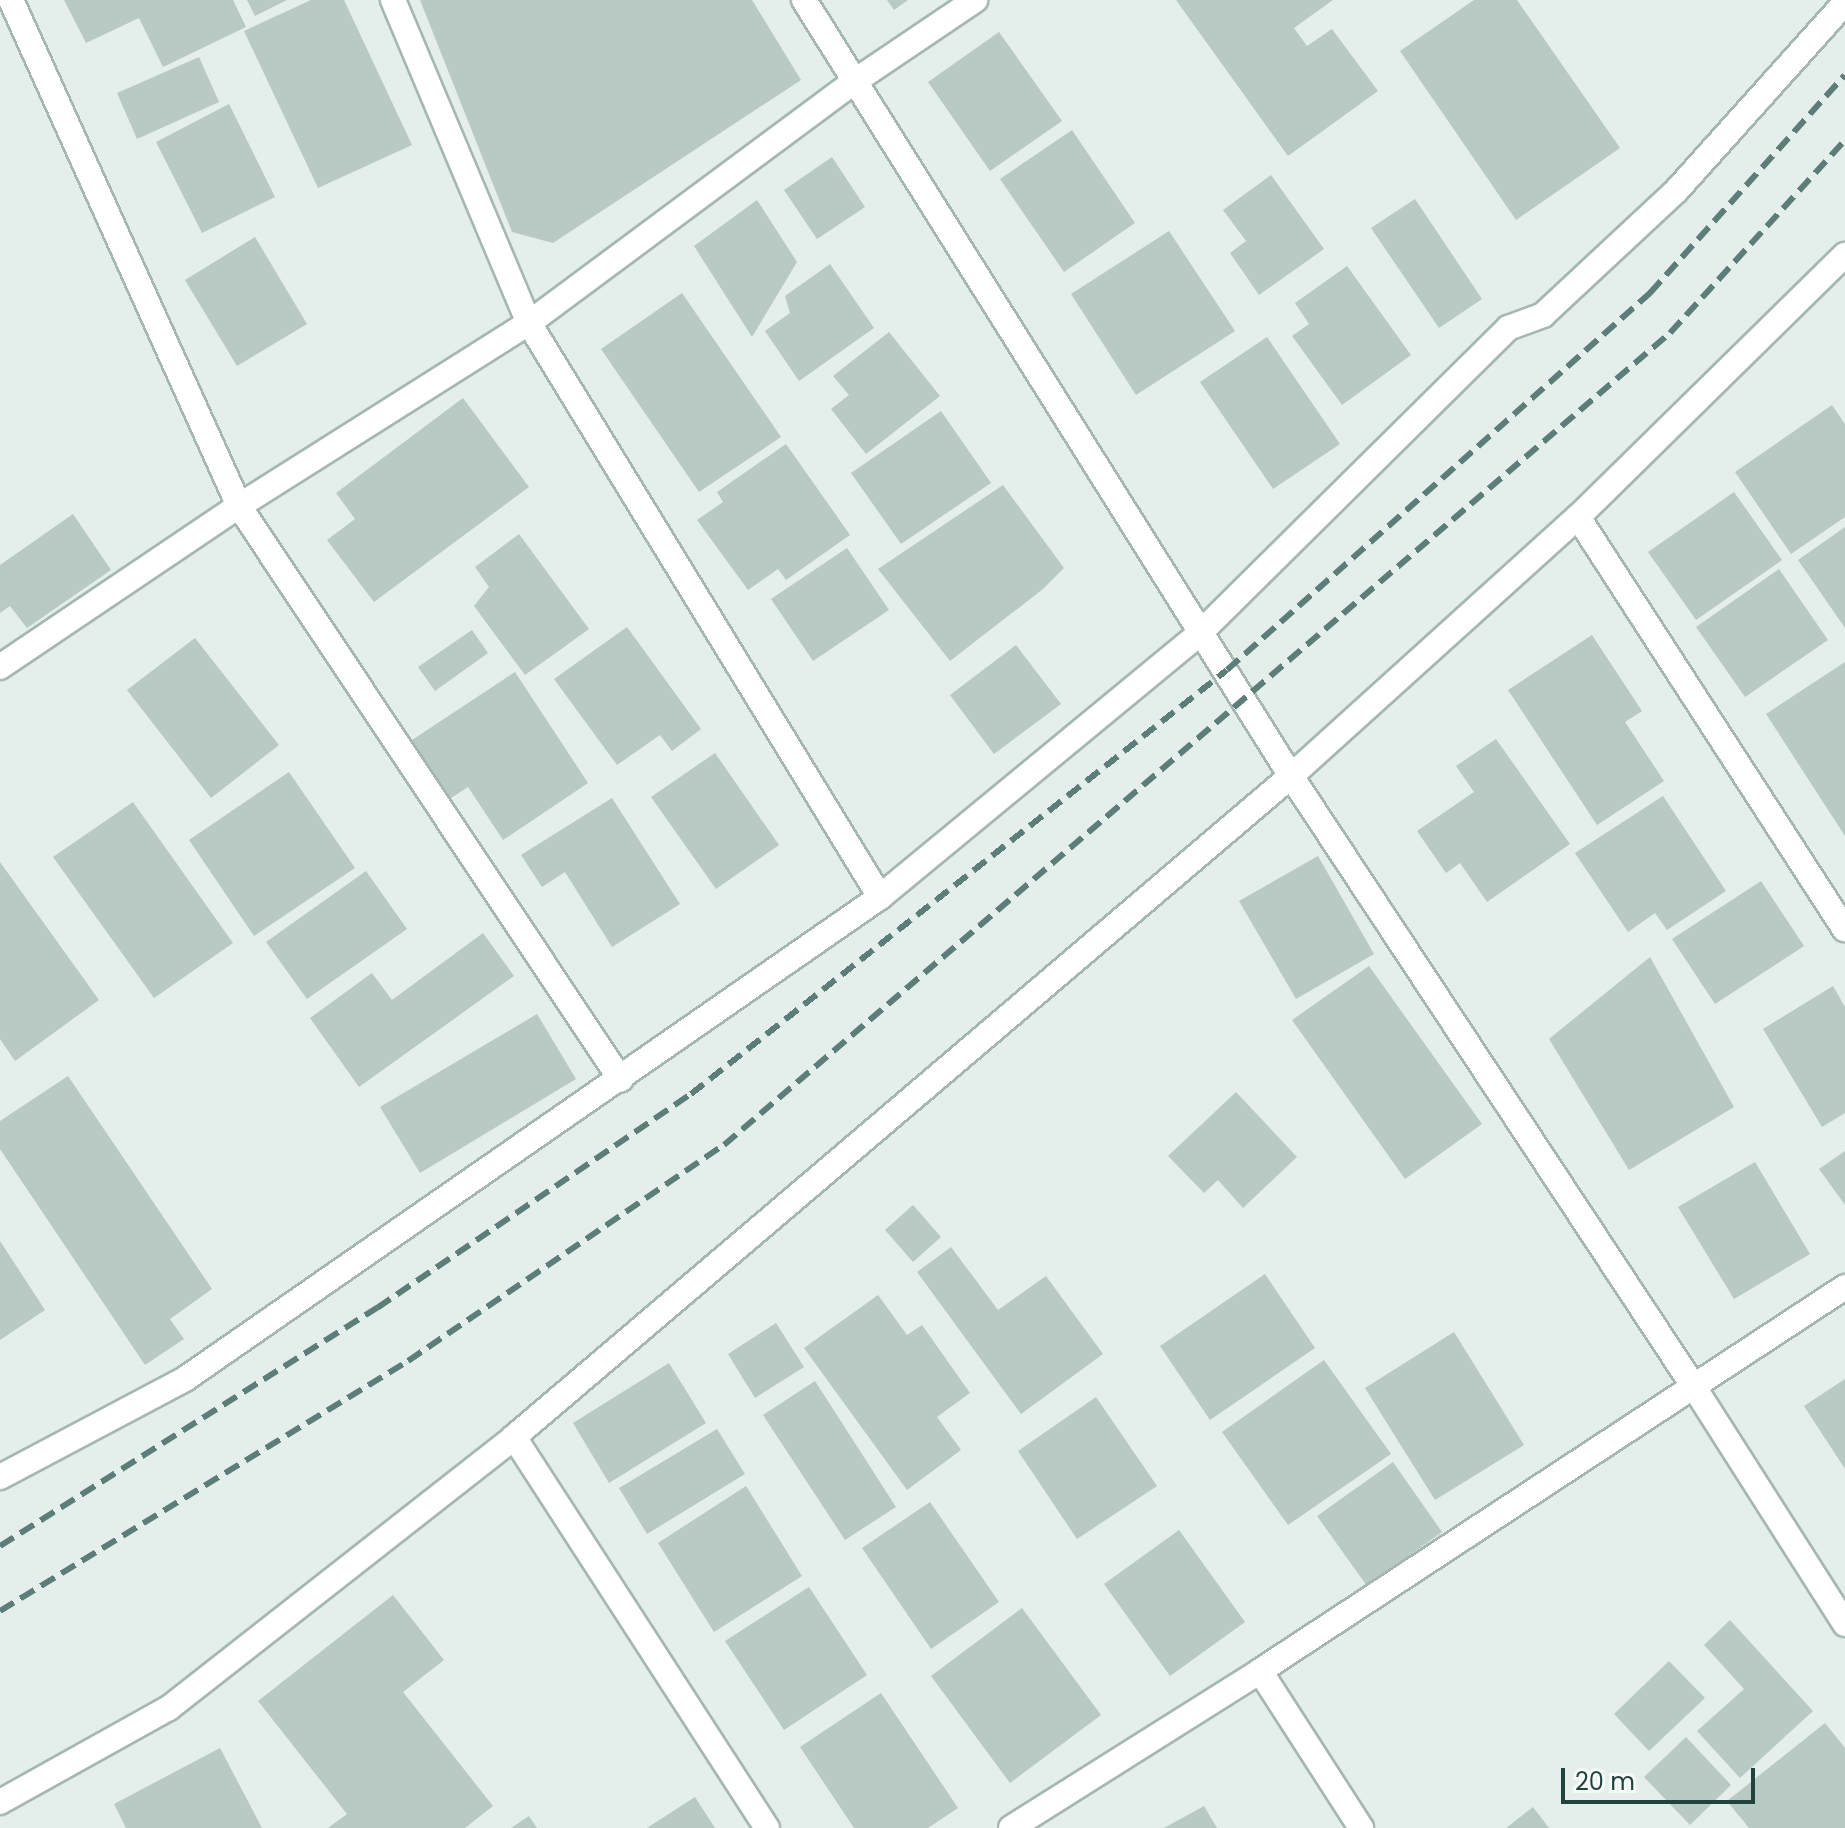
<!DOCTYPE html>
<style>
body{margin:0}
#map{position:relative;width:1845px;height:1828px;overflow:hidden;background:#e4eeeb;font-family:Poppins,sans-serif}
div>[style]{position:absolute}
.building>*{inset:0;background:#b9c9c4}
.roads{filter:drop-shadow(2px 0 #a6b7b3) drop-shadow(-2px 0 #a6b7b3) drop-shadow(0 2px #a6b7b3) drop-shadow(0 -2px #a6b7b3)}
.minor>*{height:24px;margin:-12px;padding:0 12px;transform-origin:12px;border-radius:12px;background:#fff}
.rail>*{height:6px;margin-top:-3px;transform-origin:0;background:repeating-linear-gradient(90deg,#5c7d78 0 16px,transparent 0 24px)}
span{translate:-50% -50%;white-space:nowrap;text-align:center;line-height:1.15;-webkit-text-stroke:6px #f5faf8;paint-order:stroke}
.scale{position:absolute;left:1561px;top:1768px;width:194px;height:36px;box-sizing:border-box;border:4px solid #21423d;border-top:0;padding-left:10px;font-size:24px;line-height:28px;white-space:nowrap;color:#21423d;-webkit-text-stroke:6px #f5faf8;paint-order:stroke}
</style>
<div id="map">
<div class="building">
<i style="clip-path:polygon(64px 0,233px 0,246px 27px,163px 67px,139px 18px,86px 43px)"></i>
<i style="clip-path:polygon(247px 0,287px 0,255px 16px)"></i>
<i style="clip-path:polygon(311px 0,344px 0,412px 145px,318px 188px,244px 31px)"></i>
<i style="clip-path:polygon(420px 0,752px 0,801px 80px,553px 243px,512px 232px)"></i>
<i style="clip-path:polygon(887px 0,908px 0,894px 10px)"></i>
<i style="clip-path:polygon(1176px 0,1333px 0,1294px 28px,1307px 46px,1332px 29px,1378px 91px,1288px 156px)"></i>
<i style="clip-path:polygon(1474px 0,1517px 0,1620px 148px,1516px 220px,1400px 51px)"></i>
<i style="clip-path:polygon(999px 32px,1062px 121px,990px 171px,928px 82px)"></i>
<i style="clip-path:polygon(199px 57px,219px 102px,137px 139px,117px 93px)"></i>
<i style="clip-path:polygon(229px 104px,275px 197px,202px 233px,156px 142px)"></i>
<i style="clip-path:polygon(1072px 130px,1135px 223px,1064px 272px,1000px 179px)"></i>
<i style="clip-path:polygon(832px 157px,865px 207px,817px 239px,784px 190px)"></i>
<i style="clip-path:polygon(1271px 175px,1324px 249px,1259px 295px,1230px 253px,1246px 241px,1223px 210px)"></i>
<i style="clip-path:polygon(1415px 199px,1482px 299px,1439px 328px,1371px 228px)"></i>
<i style="clip-path:polygon(757px 200px,797px 262px,752px 337px,694px 246px)"></i>
<i style="clip-path:polygon(1169px 231px,1235px 331px,1136px 395px,1071px 294px)"></i>
<i style="clip-path:polygon(255px 237px,307px 324px,237px 366px,185px 280px)"></i>
<i style="clip-path:polygon(830px 264px,874px 328px,799px 381px,765px 331px,790px 313px,785px 296px)"></i>
<i style="clip-path:polygon(1347px 266px,1411px 355px,1342px 405px,1292px 336px,1309px 324px,1295px 303px)"></i>
<i style="clip-path:polygon(682px 293px,781px 437px,699px 492px,601px 349px)"></i>
<i style="clip-path:polygon(889px 332px,940px 396px,866px 454px,831px 409px,849px 395px,833px 376px)"></i>
<i style="clip-path:polygon(1267px 337px,1340px 444px,1273px 489px,1200px 382px)"></i>
<i style="clip-path:polygon(463px 398px,529px 487px,374px 602px,327px 540px,355px 519px,336px 493px)"></i>
<i style="clip-path:polygon(1832px 405px,1845px 424px,1845px 517px,1791px 554px,1735px 472px)"></i>
<i style="clip-path:polygon(941px 411px,991px 483px,901px 544px,851px 473px)"></i>
<i style="clip-path:polygon(786px 444px,850px 535px,786px 580px,778px 569px,748px 590px,697px 520px,723px 502px,717px 492px)"></i>
<i style="clip-path:polygon(1003px 485px,1064px 568px,1043px 589px,950px 661px,878px 569px)"></i>
<i style="clip-path:polygon(1734px 492px,1782px 560px,1696px 620px,1648px 552px)"></i>
<i style="clip-path:polygon(73px 514px,111px 570px,27px 628px,10px 606px,0 613px,0 565px)"></i>
<i style="clip-path:polygon(1845px 527px,1845px 628px,1798px 560px)"></i>
<i style="clip-path:polygon(519px 534px,589px 629px,525px 675px,474px 606px,489px 587px,475px 567px)"></i>
<i style="clip-path:polygon(847px 548px,889px 610px,813px 661px,771px 599px)"></i>
<i style="clip-path:polygon(1779px 569px,1828px 640px,1745px 697px,1696px 627px)"></i>
<i style="clip-path:polygon(627px 627px,701px 729px,672px 751px,660px 735px,617px 765px,554px 679px)"></i>
<i style="clip-path:polygon(472px 630px,488px 653px,435px 691px,418px 667px)"></i>
<i style="clip-path:polygon(1592px 635px,1642px 711px,1625px 722px,1664px 781px,1597px 825px,1508px 690px)"></i>
<i style="clip-path:polygon(195px 638px,279px 745px,211px 798px,127px 690px)"></i>
<i style="clip-path:polygon(1016px 645px,1061px 704px,994px 754px,950px 695px)"></i>
<i style="clip-path:polygon(1845px 662px,1845px 836px,1766px 714px)"></i>
<i style="clip-path:polygon(515px 672px,588px 783px,503px 840px,468px 787px,448px 800px,409px 742px)"></i>
<i style="clip-path:polygon(1496px 739px,1570px 844px,1487px 902px,1460px 863px,1446px 873px,1417px 831px,1474px 792px,1456px 766px)"></i>
<i style="clip-path:polygon(715px 753px,779px 845px,716px 889px,651px 797px)"></i>
<i style="clip-path:polygon(289px 772px,355px 868px,254px 936px,189px 840px)"></i>
<i style="clip-path:polygon(1663px 796px,1726px 891px,1667px 930px,1655px 913px,1628px 932px,1575px 853px)"></i>
<i style="clip-path:polygon(612px 798px,680px 904px,612px 947px,565px 872px,542px 887px,521px 855px)"></i>
<i style="clip-path:polygon(133px 802px,233px 943px,154px 998px,53px 857px)"></i>
<i style="clip-path:polygon(1318px 856px,1374px 954px,1296px 999px,1239px 901px)"></i>
<i style="clip-path:polygon(0 862px,99px 1000px,15px 1061px,0 1039px)"></i>
<i style="clip-path:polygon(366px 871px,407px 929px,307px 999px,266px 942px)"></i>
<i style="clip-path:polygon(1761px 881px,1804px 946px,1715px 1004px,1672px 939px)"></i>
<i style="clip-path:polygon(483px 933px,514px 976px,359px 1087px,310px 1018px,372px 973px,392px 1000px)"></i>
<i style="clip-path:polygon(1650px 957px,1734px 1107px,1629px 1170px,1549px 1039px)"></i>
<i style="clip-path:polygon(1369px 966px,1482px 1124px,1405px 1179px,1292px 1020px)"></i>
<i style="clip-path:polygon(1833px 986px,1845px 1007px,1845px 1113px,1822px 1127px,1763px 1029px)"></i>
<i style="clip-path:polygon(537px 1014px,576px 1079px,420px 1173px,380px 1107px)"></i>
<i style="clip-path:polygon(68px 1076px,212px 1289px,170px 1319px,184px 1339px,145px 1365px,0 1149px,0 1121px)"></i>
<i style="clip-path:polygon(1236px 1092px,1297px 1157px,1243px 1208px,1218px 1180px,1204px 1193px,1168px 1156px)"></i>
<i style="clip-path:polygon(1845px 1151px,1845px 1205px,1819px 1169px)"></i>
<i style="clip-path:polygon(1755px 1162px,1810px 1254px,1734px 1299px,1678px 1207px)"></i>
<i style="clip-path:polygon(913px 1205px,941px 1237px,913px 1262px,885px 1230px)"></i>
<i style="clip-path:polygon(0 1241px,45px 1310px,0 1340px)"></i>
<i style="clip-path:polygon(951px 1247px,998px 1310px,1046px 1276px,1103px 1354px,1021px 1414px,917px 1272px)"></i>
<i style="clip-path:polygon(1265px 1274px,1315px 1348px,1210px 1420px,1160px 1346px)"></i>
<i style="clip-path:polygon(878px 1295px,907px 1335px,922px 1325px,970px 1393px,937px 1417px,961px 1450px,907px 1490px,804px 1348px)"></i>
<i style="clip-path:polygon(776px 1323px,804px 1367px,755px 1398px,728px 1354px)"></i>
<i style="clip-path:polygon(1454px 1332px,1524px 1445px,1435px 1500px,1365px 1388px)"></i>
<i style="clip-path:polygon(1324px 1360px,1391px 1454px,1288px 1525px,1222px 1432px)"></i>
<i style="clip-path:polygon(669px 1363px,706px 1423px,609px 1483px,573px 1423px)"></i>
<i style="clip-path:polygon(1845px 1379px,1845px 1469px,1804px 1406px)"></i>
<i style="clip-path:polygon(815px 1381px,896px 1507px,845px 1540px,763px 1415px)"></i>
<i style="clip-path:polygon(1096px 1397px,1157px 1486px,1077px 1539px,1018px 1451px)"></i>
<i style="clip-path:polygon(717px 1429px,745px 1474px,647px 1534px,619px 1488px)"></i>
<i style="clip-path:polygon(1393px 1462px,1442px 1532px,1367px 1586px,1317px 1516px)"></i>
<i style="clip-path:polygon(746px 1486px,802px 1576px,714px 1632px,658px 1543px)"></i>
<i style="clip-path:polygon(930px 1502px,999px 1602px,931px 1649px,862px 1548px)"></i>
<i style="clip-path:polygon(1179px 1530px,1245px 1622px,1170px 1676px,1104px 1584px)"></i>
<i style="clip-path:polygon(809px 1587px,867px 1675px,784px 1730px,725px 1641px)"></i>
<i style="clip-path:polygon(393px 1595px,444px 1660px,403px 1692px,493px 1806px,465px 1828px,328px 1828px,347px 1814px,258px 1701px)"></i>
<i style="clip-path:polygon(1022px 1608px,1101px 1715px,1010px 1783px,931px 1676px)"></i>
<i style="clip-path:polygon(1730px 1620px,1813px 1711px,1740px 1778px,1697px 1731px,1744px 1689px,1704px 1645px)"></i>
<i style="clip-path:polygon(1669px 1661px,1705px 1698px,1649px 1751px,1614px 1714px)"></i>
<i style="clip-path:polygon(881px 1693px,958px 1808px,928px 1828px,854px 1828px,800px 1747px)"></i>
<i style="clip-path:polygon(1825px 1723px,1845px 1748px,1845px 1828px,1749px 1828px,1727px 1801px)"></i>
<i style="clip-path:polygon(1686px 1737px,1731px 1785px,1690px 1825px,1644px 1777px)"></i>
<i style="clip-path:polygon(220px 1748px,262px 1828px,126px 1828px,114px 1804px)"></i>
<i style="clip-path:polygon(695px 1797px,715px 1828px,647px 1828px)"></i>
<i style="clip-path:polygon(1204px 1806px,1217px 1828px,1164px 1828px)"></i>
<i style="clip-path:polygon(1533px 1807px,1549px 1828px,1506px 1828px)"></i>
<i style="clip-path:polygon(529px 1816px,537px 1828px,511px 1828px)"></i>
</div>
<div class="roads">
<div class="minor">
<i style="left:11px;top:0;width:555px;rotate:65.74deg"></i>
<i style="left:239px;top:506px;width:689px;rotate:56.36deg"></i>
<i style="left:393px;top:0;width:350px;rotate:67.2deg"></i>
<i style="left:529px;top:323px;width:673px;rotate:58.55deg"></i>
<i style="left:804px;top:0;width:916px;rotate:57.89deg"></i>
<i style="left:1291px;top:776px;width:732px;rotate:56.59deg"></i>
<i style="left:1694px;top:1387px;width:281px;rotate:57.5deg"></i>
<i style="left:1578px;top:517px;width:491px;rotate:57.1deg"></i>
<i style="left:0;top:667px;width:288px;rotate:-34deg"></i>
<i style="left:239px;top:506px;width:343px;rotate:-32.3deg"></i>
<i style="left:529px;top:323px;width:406px;rotate:-36.6deg"></i>
<i style="left:855px;top:81px;width:145px;rotate:-34deg"></i>
<i style="left:514px;top:1437px;width:466px;rotate:57.1deg"></i>
<i style="left:0;top:1477px;width:209px;rotate:-27.9deg"></i>
<i style="left:185px;top:1379px;width:846px;rotate:-34.74deg"></i>
<i style="left:880px;top:897px;width:416px;rotate:-39.5deg"></i>
<i style="left:1201px;top:632px;width:432px;rotate:-44.7deg"></i>
<i style="left:1508px;top:328px;width:37px;rotate:-20deg"></i>
<i style="left:1543px;top:315px;width:183px;rotate:-43deg"></i>
<i style="left:1677px;top:190px;width:251px;rotate:-48.1deg"></i>
<i style="left:1260px;top:1671px;width:187px;rotate:57.2deg"></i>
<i style="left:0;top:1802px;width:193px;rotate:-29.1deg"></i>
<i style="left:169px;top:1708px;width:439px;rotate:-38.1deg"></i>
<i style="left:514px;top:1437px;width:1020px;rotate:-40.39deg"></i>
<i style="left:1291px;top:776px;width:387px;rotate:-42.1deg"></i>
<i style="left:1578px;top:517px;width:374px;rotate:-44.5deg"></i>
<i style="left:1011px;top:1828px;width:294px;rotate:-32.2deg"></i>
<i style="left:1260px;top:1671px;width:700px;rotate:-33.28deg"></i>
</div>
</div>
<div class="rail">
<i style="left:0;top:1546px;width:446px;rotate:-32.3deg"></i>
<i style="left:377px;top:1308px;width:380px;rotate:-34.3deg"></i>
<i style="left:691px;top:1094px;width:683px;rotate:-38.35deg"></i>
<i style="left:1227px;top:670px;width:567px;rotate:-41.71deg"></i>
<i style="left:1650px;top:293px;width:292px;rotate:-48.2deg"></i>
<i style="left:0;top:1611px;width:479px;rotate:-31.5deg"></i>
<i style="left:408px;top:1361px;width:383px;rotate:-34.4deg"></i>
<i style="left:724px;top:1145px;width:1247px;rotate:-40.64deg"></i>
<i style="left:1670px;top:333px;width:261px;rotate:-47.8deg"></i>
</div>
<div class="scale">20 m</div>
</div>
